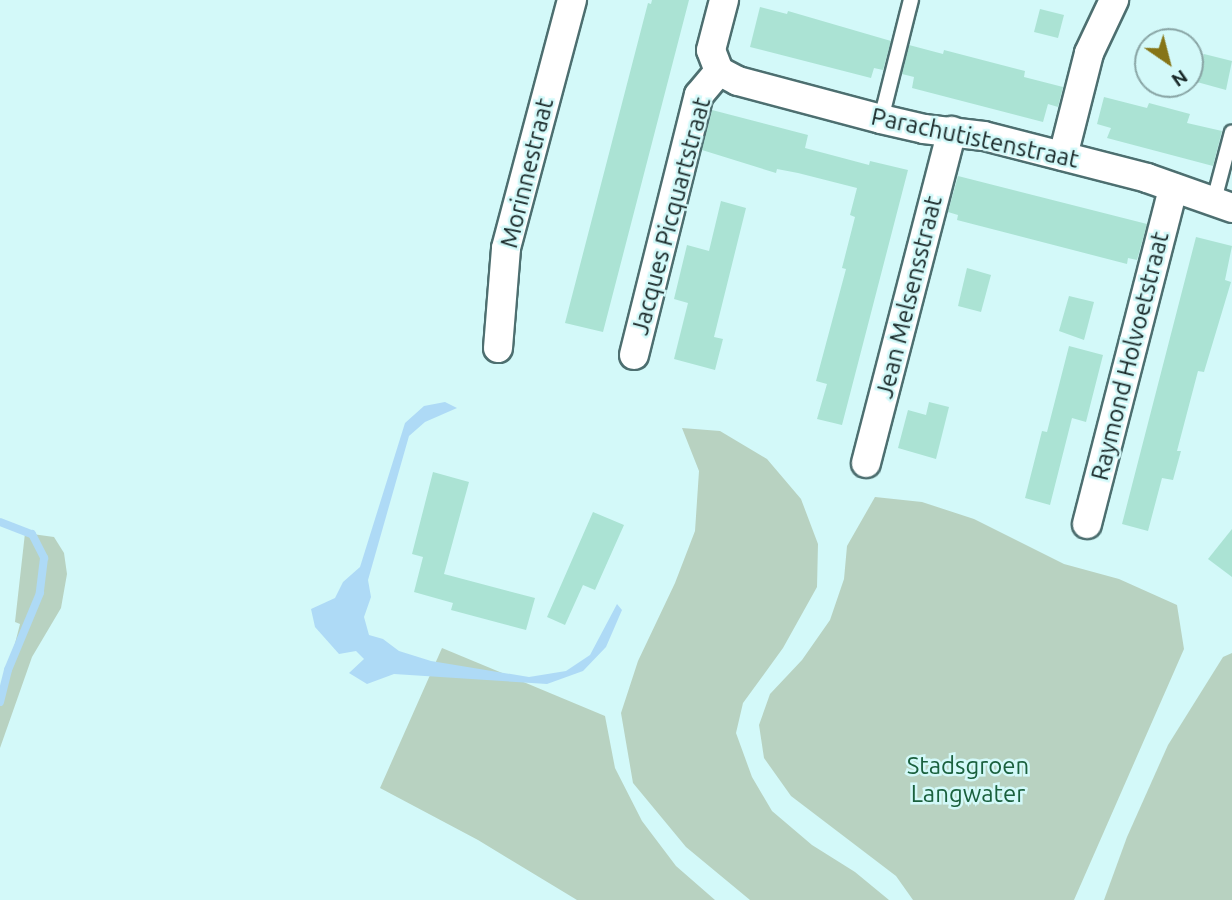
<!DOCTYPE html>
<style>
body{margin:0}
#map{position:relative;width:1232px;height:900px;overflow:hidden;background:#d3f9f9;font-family:Ubuntu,sans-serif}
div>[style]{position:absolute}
.green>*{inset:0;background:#b8d2c1}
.water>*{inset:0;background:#aedaf6}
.stream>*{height:8px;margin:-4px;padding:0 4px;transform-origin:4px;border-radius:4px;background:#aedaf6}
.building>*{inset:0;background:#abe3d4}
.roads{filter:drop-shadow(2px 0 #4d6f70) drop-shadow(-2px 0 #4d6f70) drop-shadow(0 2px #4d6f70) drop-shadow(0 -2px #4d6f70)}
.lane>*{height:14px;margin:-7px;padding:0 7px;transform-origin:7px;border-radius:7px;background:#fff}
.street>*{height:28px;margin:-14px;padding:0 14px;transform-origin:14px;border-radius:14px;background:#fff}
span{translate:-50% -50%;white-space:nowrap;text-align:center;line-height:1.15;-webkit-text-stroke:5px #d3f9f9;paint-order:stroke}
.street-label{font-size:24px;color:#192828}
.park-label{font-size:24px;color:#1a603d}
.north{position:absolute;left:1134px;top:28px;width:70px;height:70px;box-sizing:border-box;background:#d3f9f9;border:2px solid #89a5a5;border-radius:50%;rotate:145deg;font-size:19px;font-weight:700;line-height:28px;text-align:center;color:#192828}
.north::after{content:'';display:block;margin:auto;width:24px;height:32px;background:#867517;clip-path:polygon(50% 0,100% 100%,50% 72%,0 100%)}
</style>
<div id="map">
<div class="green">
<i style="clip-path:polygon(682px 428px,720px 431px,767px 459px,801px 499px,818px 544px,817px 587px,783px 648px,743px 703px,736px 733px,752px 777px,772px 811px,812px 845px,855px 872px,889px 900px,750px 900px,686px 847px,633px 783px,621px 713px,638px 661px,675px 583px,695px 531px,699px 471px)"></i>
<i style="clip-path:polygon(875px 497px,922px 502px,974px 519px,1064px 564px,1119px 579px,1177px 605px,1184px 649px,1074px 900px,913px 900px,896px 876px,791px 796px,764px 758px,759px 725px,770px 694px,802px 660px,830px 620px,844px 579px,847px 546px)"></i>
<i style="clip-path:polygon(25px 533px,54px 537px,64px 553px,67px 574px,61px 608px,32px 657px,0 748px,0 702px,20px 624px,15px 622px)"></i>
<i style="clip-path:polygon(442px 648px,605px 716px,615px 768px,642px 821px,676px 866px,715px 900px,577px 900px,478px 840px,380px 788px)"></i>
<i style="clip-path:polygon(1232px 653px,1232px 900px,1104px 900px,1127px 837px,1168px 745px,1223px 657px)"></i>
</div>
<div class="water">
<i style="clip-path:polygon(445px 402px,457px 408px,425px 422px,409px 436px,368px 580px,371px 597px,364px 617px,369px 635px,383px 639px,399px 651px,431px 661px,529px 677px,566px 671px,590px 655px,617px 604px,622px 610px,606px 647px,583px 671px,547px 684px,394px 674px,367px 684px,349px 673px,364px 659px,356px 651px,339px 654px,315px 627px,311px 609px,335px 598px,343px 582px,360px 567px,405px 423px,424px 406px)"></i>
</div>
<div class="stream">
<i style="left:0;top:522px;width:34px;rotate:21deg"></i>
<i style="left:32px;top:534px;width:27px;rotate:63deg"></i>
<i style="left:44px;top:558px;width:35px;rotate:97deg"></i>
<i style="left:40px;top:593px;width:83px;rotate:112.6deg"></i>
<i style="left:8px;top:670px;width:33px;rotate:104deg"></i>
</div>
<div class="building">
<i style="clip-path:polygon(652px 0,689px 0,603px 332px,565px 323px,648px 3px,651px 4px)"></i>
<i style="clip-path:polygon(760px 7px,787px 14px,788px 11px,891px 41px,883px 70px,874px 68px,871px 78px,750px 47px)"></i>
<i style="clip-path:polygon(1040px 9px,1064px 15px,1058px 38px,1034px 32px)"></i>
<i style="clip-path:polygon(909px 45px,943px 54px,944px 50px,1025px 71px,1024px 77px,1063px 87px,1058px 107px,1048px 104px,1043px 122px,912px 88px,914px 77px,902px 74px)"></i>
<i style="clip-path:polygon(1204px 54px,1232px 61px,1226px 90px,1197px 82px)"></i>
<i style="clip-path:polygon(1104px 97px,1147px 108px,1149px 103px,1190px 114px,1187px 123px,1222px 131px,1213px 166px,1107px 138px,1111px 128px,1097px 124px)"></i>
<i style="clip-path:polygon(712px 110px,808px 135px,805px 148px,869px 165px,870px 161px,908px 170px,842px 425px,817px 419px,827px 384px,816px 381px,846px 269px,842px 268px,855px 217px,850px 215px,857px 188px,798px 173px,777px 169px,776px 173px,702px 150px)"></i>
<i style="clip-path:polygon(958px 176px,1147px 224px,1137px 260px,1128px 258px,1127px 264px,957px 220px,958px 215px,948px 212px)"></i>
<i style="clip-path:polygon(721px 201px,746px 208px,714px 337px,723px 339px,715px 370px,674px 359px,688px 303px,674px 299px,687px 245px,709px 251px)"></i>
<i style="clip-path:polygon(1196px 237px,1232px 246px,1225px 280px,1231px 282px,1204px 372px,1198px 371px,1177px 451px,1181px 451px,1173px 480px,1162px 478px,1148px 531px,1122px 524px)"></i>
<i style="clip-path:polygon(967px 268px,991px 275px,981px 312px,958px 306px)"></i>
<i style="clip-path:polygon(1069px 296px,1094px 302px,1084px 340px,1059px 331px)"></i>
<i style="clip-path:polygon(1069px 346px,1103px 355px,1086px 422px,1072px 418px,1050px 505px,1025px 498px,1042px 431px,1047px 432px)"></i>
<i style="clip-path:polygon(929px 402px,949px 407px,936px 459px,898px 448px,908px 410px,926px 415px)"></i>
<i style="clip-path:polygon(433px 472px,469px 482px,444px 574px,535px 598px,526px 630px,451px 610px,453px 603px,414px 592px,423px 557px,412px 554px)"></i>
<i style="clip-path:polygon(593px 512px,624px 525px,595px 590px,583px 585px,565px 625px,547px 617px)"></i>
<i style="clip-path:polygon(1232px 529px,1232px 577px,1208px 559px)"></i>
</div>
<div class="roads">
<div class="lane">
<i style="left:881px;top:119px;width:123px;rotate:-75.9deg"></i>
<i style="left:1213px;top:204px;width:74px;rotate:-75.2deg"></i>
</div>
<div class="street">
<i style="left:719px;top:71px;width:21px;rotate:28deg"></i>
<i style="left:738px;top:81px;width:148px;rotate:14.9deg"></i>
<i style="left:881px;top:119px;width:44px;rotate:13.1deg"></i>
<i style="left:924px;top:129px;width:60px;rotate:6.7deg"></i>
<i style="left:984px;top:136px;width:168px;rotate:14.4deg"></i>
<i style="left:1147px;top:178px;width:90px;rotate:19.4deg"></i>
<i style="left:1063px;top:156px;width:106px;rotate:-75.8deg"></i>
<i style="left:1089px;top:53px;width:59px;rotate:-64.7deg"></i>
<i style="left:498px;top:348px;width:100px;rotate:-85.4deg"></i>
<i style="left:506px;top:248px;width:257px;rotate:-75.1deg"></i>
<i style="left:634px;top:355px;width:268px;rotate:-76deg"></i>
<i style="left:699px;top:95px;width:31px;rotate:-50deg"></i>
<i style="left:719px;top:71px;width:22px;rotate:-111deg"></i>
<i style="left:711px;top:50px;width:52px;rotate:-75.4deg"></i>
<i style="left:866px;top:463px;width:343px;rotate:-75.5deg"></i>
<i style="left:1087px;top:524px;width:347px;rotate:-75.6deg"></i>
</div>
</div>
<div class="street-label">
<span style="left:975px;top:138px;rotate:12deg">Parachutistenstraat</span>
<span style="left:527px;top:173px;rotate:-76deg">Morinnestraat</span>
<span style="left:671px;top:216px;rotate:-75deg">Jacques Picquartstraat</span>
<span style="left:909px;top:297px;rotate:-76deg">Jean Melsensstraat</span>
<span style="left:1130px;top:356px;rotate:-76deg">Raymond Holvoetstraat</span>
</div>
<div class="park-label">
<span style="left:968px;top:780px">Stadsgroen<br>Langwater</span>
</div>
<div class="north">N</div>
</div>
